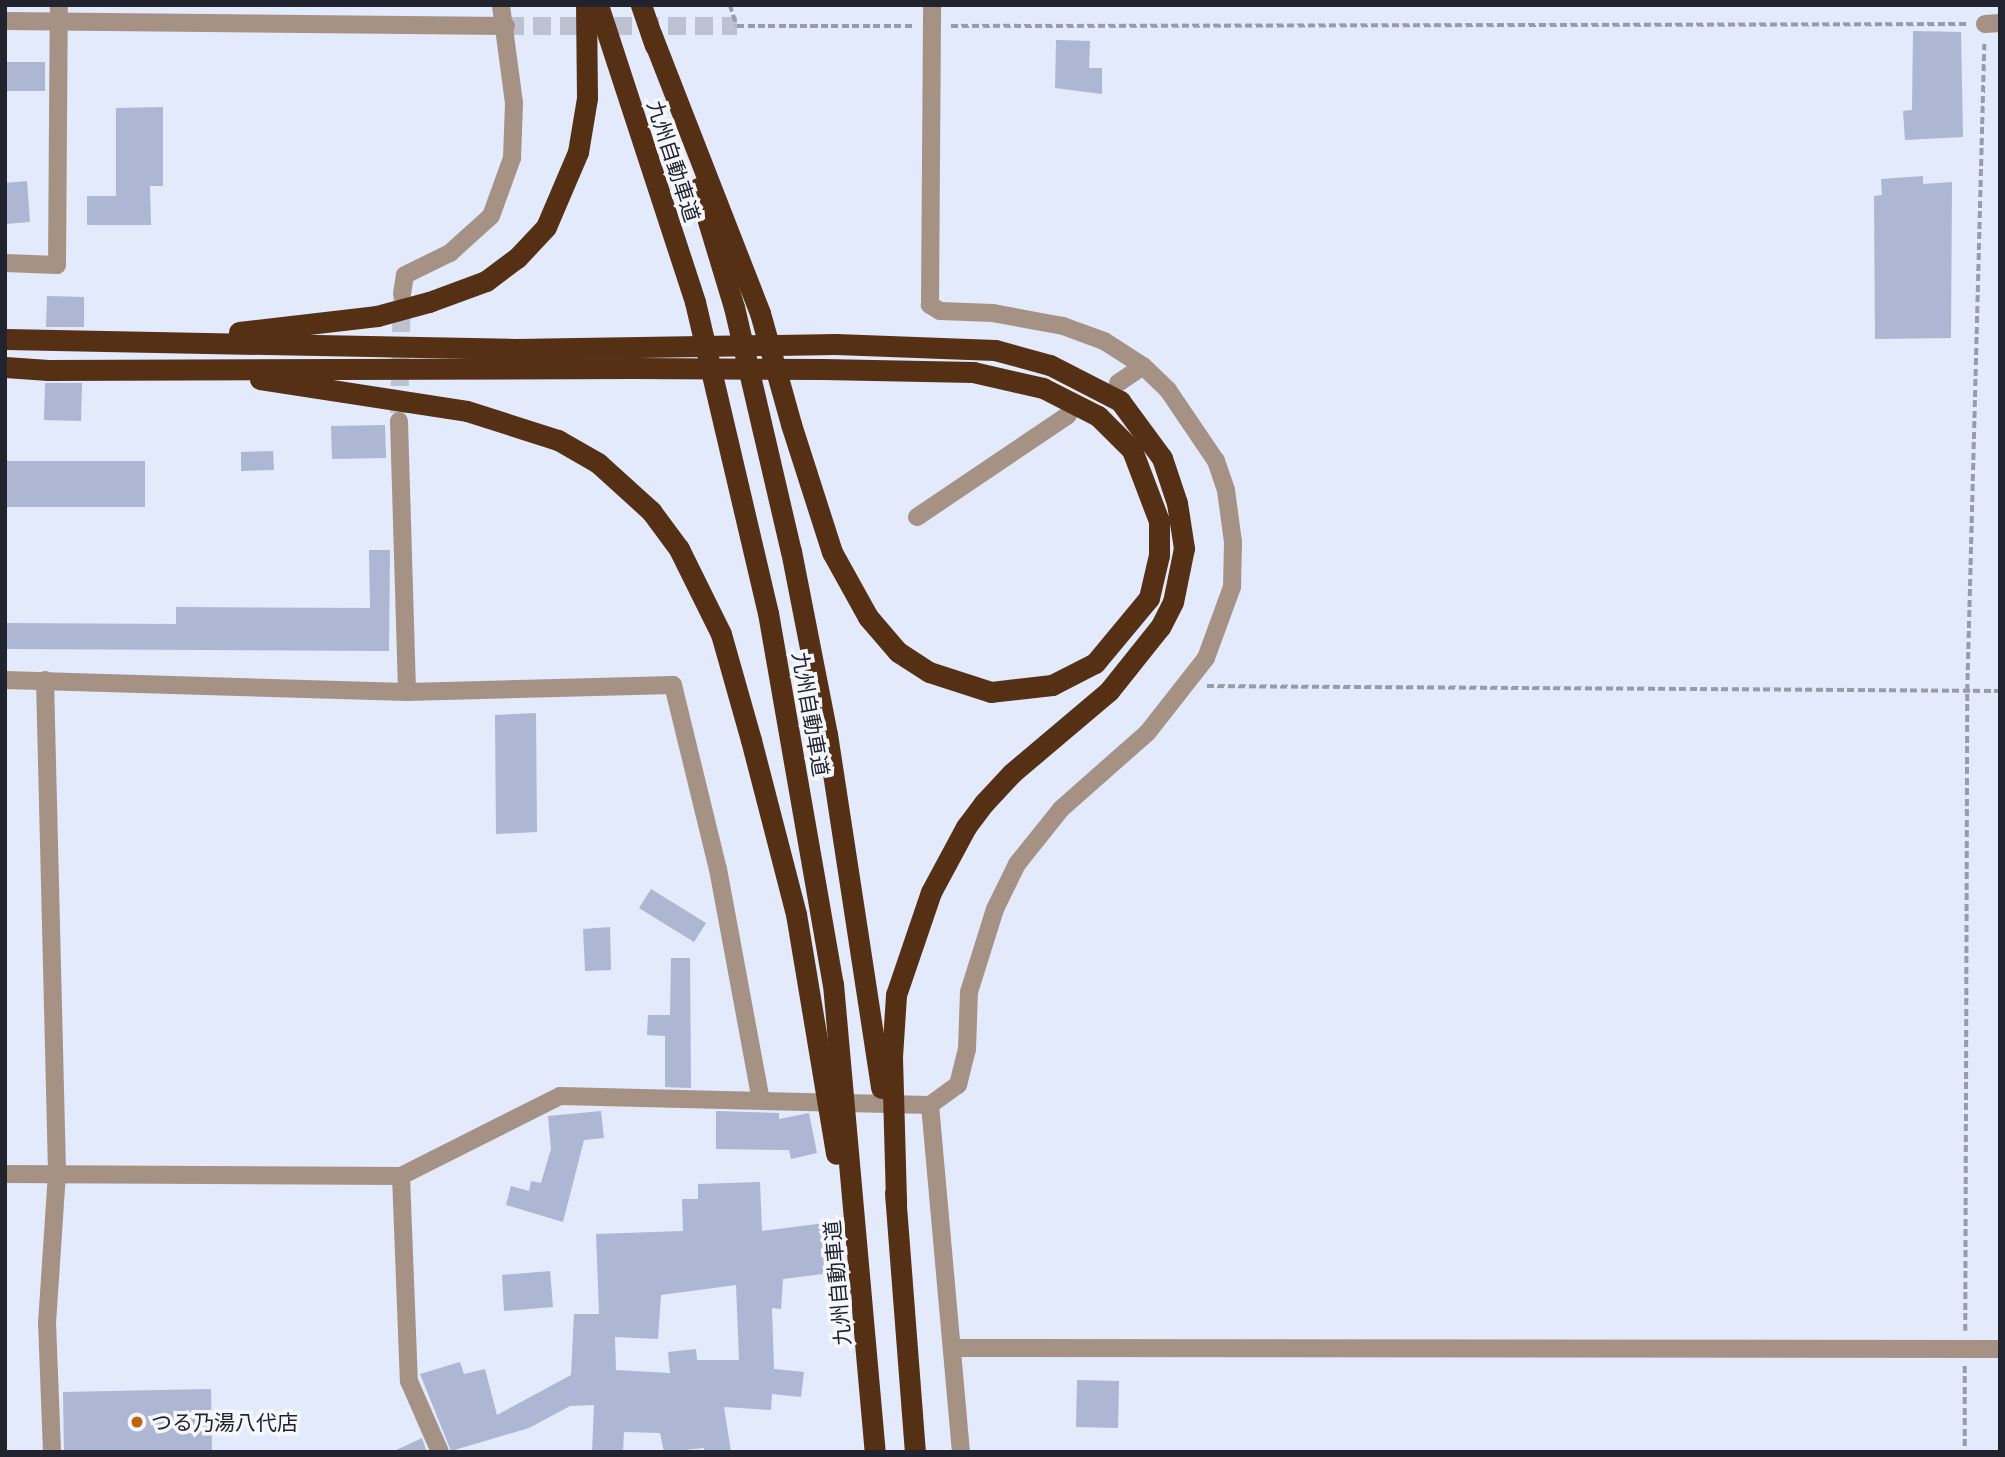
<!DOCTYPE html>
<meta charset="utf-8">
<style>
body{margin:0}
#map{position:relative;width:2005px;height:1457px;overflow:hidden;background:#e3eafb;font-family:"Golos Text","Noto Sans JP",sans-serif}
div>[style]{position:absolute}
.building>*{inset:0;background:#adb6d2}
.minor-tunnel>*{height:18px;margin-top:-9px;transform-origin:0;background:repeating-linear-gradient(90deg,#bcc2d2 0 18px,transparent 0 27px)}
.path>*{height:3.5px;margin-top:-1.75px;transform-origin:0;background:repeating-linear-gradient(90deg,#969caa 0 7px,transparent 0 10.5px)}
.minor>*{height:18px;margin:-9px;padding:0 9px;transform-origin:9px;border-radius:9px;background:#a59285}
.highway>*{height:21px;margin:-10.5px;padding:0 10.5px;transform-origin:10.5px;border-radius:10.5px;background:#553014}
.dots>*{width:19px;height:19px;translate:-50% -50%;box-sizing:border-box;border:4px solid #f5f7fd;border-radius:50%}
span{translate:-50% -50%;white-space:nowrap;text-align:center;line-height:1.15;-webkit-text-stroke:7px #f5f7fd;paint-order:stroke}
.street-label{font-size:21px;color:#21242f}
.poi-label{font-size:21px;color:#21242f}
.left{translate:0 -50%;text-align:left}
.frame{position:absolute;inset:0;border:7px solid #21242f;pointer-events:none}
</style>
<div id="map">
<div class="building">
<i style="clip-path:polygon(1913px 31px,1961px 32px,1963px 137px,1905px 140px,1903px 111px,1912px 110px)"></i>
<i style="clip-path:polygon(1056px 40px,1090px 41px,1089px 68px,1102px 68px,1102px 94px,1055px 88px)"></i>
<i style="clip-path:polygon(5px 62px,45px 62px,45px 91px,5px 91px)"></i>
<i style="clip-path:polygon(163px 107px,163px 186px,150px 186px,151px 225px,87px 225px,87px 196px,116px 196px,116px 108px)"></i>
<i style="clip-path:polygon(1923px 176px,1923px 184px,1952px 182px,1951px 338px,1875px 339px,1874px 196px,1882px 195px,1881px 179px)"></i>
<i style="clip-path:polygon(27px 181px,30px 222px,5px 224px,5px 183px)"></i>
<i style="clip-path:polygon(47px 296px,84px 297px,84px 327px,46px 327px)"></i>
<i style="clip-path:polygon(45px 383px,82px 383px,81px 421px,44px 420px)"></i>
<i style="clip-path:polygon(385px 425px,386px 458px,332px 459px,331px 426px)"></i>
<i style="clip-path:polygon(273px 451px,274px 470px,241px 471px,241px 452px)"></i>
<i style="clip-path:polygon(5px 461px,145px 461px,145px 507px,5px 507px)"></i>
<i style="clip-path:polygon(369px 550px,390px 550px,389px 651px,5px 649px,5px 623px,176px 624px,176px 607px,370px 608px)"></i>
<i style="clip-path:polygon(536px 713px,537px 832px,496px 834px,495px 715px)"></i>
<i style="clip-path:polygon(651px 889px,706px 923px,694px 942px,639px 908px)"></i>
<i style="clip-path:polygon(610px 927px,611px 970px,585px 971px,583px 929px)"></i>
<i style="clip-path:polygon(671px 958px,690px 958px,691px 1088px,665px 1087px,665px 1036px,647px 1035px,648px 1015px,670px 1015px)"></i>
<i style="clip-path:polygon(601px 1111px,604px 1138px,584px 1140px,563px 1222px,506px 1205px,511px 1186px,529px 1191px,531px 1181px,541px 1183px,551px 1149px,548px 1116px)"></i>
<i style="clip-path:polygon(716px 1111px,779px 1113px,779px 1119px,809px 1113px,817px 1153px,791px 1159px,789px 1150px,716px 1149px)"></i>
<i style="clip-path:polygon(evenodd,760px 1182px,762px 1231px,825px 1223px,831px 1273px,783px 1279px,781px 1309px,772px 1308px,774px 1369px,804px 1372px,801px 1397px,772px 1394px,771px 1410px,724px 1407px,731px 1452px,704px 1452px,704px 1448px,664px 1452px,660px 1433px,624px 1432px,623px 1452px,592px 1452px,594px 1405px,570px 1406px,529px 1428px,451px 1451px,420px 1374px,460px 1362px,464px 1374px,485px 1369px,497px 1415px,571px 1375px,574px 1314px,599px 1314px,596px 1234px,683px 1231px,682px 1199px,698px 1199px,698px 1184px,760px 1182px,736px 1285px,739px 1360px,697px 1360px,696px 1349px,668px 1352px,670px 1373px,616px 1370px,615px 1337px,658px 1339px,661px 1295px,736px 1285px)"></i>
<i style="clip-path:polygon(550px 1271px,553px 1307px,504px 1311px,502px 1275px)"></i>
<i style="clip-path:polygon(1077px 1380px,1119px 1381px,1118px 1428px,1076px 1427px)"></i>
<i style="clip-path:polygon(211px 1389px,212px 1452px,64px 1452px,63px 1392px)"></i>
<i style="clip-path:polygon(422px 1438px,427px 1452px,392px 1452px)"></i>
</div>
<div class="minor-tunnel">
<i style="left:506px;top:26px;width:231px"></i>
<i style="left:399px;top:413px;width:115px;rotate:-88.5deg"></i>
</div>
<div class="path">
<i style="left:730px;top:5px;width:22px;rotate:72deg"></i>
<i style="left:737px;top:26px;width:178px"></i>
<i style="left:951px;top:26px;width:1018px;rotate:-0.11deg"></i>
<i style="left:1207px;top:686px;width:793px;rotate:0.36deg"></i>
<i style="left:1965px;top:1331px;width:640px;rotate:-89.82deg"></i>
<i style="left:1967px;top:691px;width:647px;rotate:-88.49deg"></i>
<i style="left:1965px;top:1366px;width:86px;rotate:90deg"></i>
</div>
<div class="minor">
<i style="left:5px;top:21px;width:501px;rotate:0.57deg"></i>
<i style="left:1985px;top:24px;width:15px;rotate:-4deg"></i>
<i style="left:5px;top:263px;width:52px;rotate:2.2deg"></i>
<i style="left:57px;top:265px;width:260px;rotate:-89.6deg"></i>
<i style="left:402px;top:294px;width:19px;rotate:-81deg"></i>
<i style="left:405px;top:275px;width:50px;rotate:-26.1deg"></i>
<i style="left:450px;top:253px;width:55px;rotate:-42.1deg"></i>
<i style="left:491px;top:216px;width:62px;rotate:-70.1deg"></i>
<i style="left:512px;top:158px;width:55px;rotate:-87.9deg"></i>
<i style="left:514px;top:103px;width:99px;rotate:-97.6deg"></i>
<i style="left:1118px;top:383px;width:30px;rotate:-34deg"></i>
<i style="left:399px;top:421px;width:271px;rotate:88.3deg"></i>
<i style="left:917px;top:517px;width:182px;rotate:-34deg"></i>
<i style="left:5px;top:680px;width:402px;rotate:1.7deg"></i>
<i style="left:407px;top:692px;width:266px;rotate:-1.5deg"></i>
<i style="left:673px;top:685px;width:189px;rotate:76.3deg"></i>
<i style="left:718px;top:869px;width:235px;rotate:79.5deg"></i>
<i style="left:45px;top:680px;width:493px;rotate:88.6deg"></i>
<i style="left:57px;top:1173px;width:149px;rotate:93.8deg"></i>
<i style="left:47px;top:1322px;width:130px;rotate:87.8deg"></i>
<i style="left:930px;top:1105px;width:348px;rotate:84.9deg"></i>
<i style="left:5px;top:1174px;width:396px;rotate:0.3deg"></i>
<i style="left:401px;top:1176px;width:178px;rotate:-26.7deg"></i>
<i style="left:560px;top:1096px;width:370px;rotate:1.4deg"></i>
<i style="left:930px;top:1105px;width:34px;rotate:-36deg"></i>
<i style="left:958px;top:1085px;width:37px;rotate:-76deg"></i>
<i style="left:967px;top:1049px;width:57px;rotate:-88deg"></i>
<i style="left:969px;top:992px;width:87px;rotate:-72.6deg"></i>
<i style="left:995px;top:909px;width:50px;rotate:-63.9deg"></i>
<i style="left:1017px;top:864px;width:70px;rotate:-51.3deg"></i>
<i style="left:1061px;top:809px;width:116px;rotate:-41.5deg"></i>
<i style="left:1148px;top:732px;width:94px;rotate:-51.9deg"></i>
<i style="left:1206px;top:658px;width:76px;rotate:-69.9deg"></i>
<i style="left:1232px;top:587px;width:45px;rotate:-88.7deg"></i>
<i style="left:1233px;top:542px;width:52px;rotate:-97.7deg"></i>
<i style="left:1226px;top:490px;width:31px;rotate:-109deg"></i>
<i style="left:1216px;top:461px;width:86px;rotate:-124.1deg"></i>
<i style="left:1168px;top:390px;width:35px;rotate:-136deg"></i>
<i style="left:1143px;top:366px;width:46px;rotate:-147.3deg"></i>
<i style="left:1104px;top:341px;width:44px;rotate:-159.9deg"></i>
<i style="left:1063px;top:326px;width:71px;rotate:-169.5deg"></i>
<i style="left:993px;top:313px;width:53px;rotate:-177.8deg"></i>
<i style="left:940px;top:311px;width:12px;rotate:-149deg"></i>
<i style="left:930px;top:305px;width:300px;rotate:-89.6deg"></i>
<i style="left:401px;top:1176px;width:205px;rotate:87.8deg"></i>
<i style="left:409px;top:1381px;width:77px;rotate:66.4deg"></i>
<i style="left:954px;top:1348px;width:1046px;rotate:0.05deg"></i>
</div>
<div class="highway">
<i style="left:598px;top:5px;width:312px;rotate:71.9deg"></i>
<i style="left:695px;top:302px;width:319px;rotate:76.8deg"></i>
<i style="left:768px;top:613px;width:377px;rotate:80.1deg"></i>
<i style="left:833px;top:984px;width:470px;rotate:84.9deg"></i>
<i style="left:641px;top:5px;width:43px;rotate:71.1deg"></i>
<i style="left:698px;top:188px;width:124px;rotate:73.2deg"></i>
<i style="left:734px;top:307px;width:251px;rotate:76.9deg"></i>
<i style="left:791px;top:551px;width:187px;rotate:78.9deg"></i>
<i style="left:827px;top:734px;width:358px;rotate:81.3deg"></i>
<i style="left:239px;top:332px;width:139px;rotate:-6.6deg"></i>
<i style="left:377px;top:316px;width:54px;rotate:-15.1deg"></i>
<i style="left:429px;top:302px;width:61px;rotate:-20.2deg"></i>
<i style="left:486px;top:281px;width:39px;rotate:-37deg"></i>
<i style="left:517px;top:258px;width:42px;rotate:-46.9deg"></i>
<i style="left:546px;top:227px;width:82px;rotate:-66.9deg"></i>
<i style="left:578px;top:152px;width:55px;rotate:-80.5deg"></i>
<i style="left:587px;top:98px;width:93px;rotate:-90.6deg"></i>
<i style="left:5px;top:339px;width:510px;rotate:1.12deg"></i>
<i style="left:515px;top:349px;width:321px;rotate:-0.9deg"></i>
<i style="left:836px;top:344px;width:159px;rotate:2.2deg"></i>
<i style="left:995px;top:350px;width:57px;rotate:15.3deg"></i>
<i style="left:1050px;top:365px;width:79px;rotate:27.2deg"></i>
<i style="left:1120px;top:401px;width:71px;rotate:53.6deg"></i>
<i style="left:1162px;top:458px;width:47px;rotate:71.6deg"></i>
<i style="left:1177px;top:503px;width:46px;rotate:81.2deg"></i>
<i style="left:1184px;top:548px;width:55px;rotate:101.5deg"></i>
<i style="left:1173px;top:602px;width:28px;rotate:117deg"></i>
<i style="left:1160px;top:627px;width:82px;rotate:128.6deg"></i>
<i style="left:1109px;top:691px;width:127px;rotate:139.8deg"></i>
<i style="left:1012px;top:773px;width:41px;rotate:133deg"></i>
<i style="left:984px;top:803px;width:30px;rotate:127deg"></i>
<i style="left:966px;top:827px;width:74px;rotate:118.3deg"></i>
<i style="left:931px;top:892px;width:109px;rotate:108.8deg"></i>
<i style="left:896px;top:995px;width:62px;rotate:93.7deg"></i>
<i style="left:892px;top:1057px;width:147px;rotate:88.4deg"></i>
<i style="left:5px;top:367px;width:43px;rotate:4deg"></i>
<i style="left:48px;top:370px;width:583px;rotate:-0.2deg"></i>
<i style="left:631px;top:368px;width:192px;rotate:0.3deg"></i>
<i style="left:823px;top:369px;width:150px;rotate:1.1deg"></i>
<i style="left:973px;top:372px;width:72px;rotate:12.9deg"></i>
<i style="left:1043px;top:388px;width:62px;rotate:27deg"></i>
<i style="left:1098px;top:416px;width:48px;rotate:45deg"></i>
<i style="left:1132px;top:450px;width:76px;rotate:69.2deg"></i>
<i style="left:1159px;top:521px;width:34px;rotate:90deg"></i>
<i style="left:1159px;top:555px;width:44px;rotate:103.1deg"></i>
<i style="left:1149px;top:598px;width:85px;rotate:129.7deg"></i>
<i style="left:1095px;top:663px;width:48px;rotate:152.9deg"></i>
<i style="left:1052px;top:685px;width:61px;rotate:173.5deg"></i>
<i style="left:991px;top:692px;width:65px;rotate:-162.1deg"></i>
<i style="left:929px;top:672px;width:37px;rotate:-147deg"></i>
<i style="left:898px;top:652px;width:46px;rotate:-130.6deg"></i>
<i style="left:868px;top:617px;width:74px;rotate:-119deg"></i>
<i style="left:832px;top:552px;width:134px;rotate:-107.8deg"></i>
<i style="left:791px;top:424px;width:115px;rotate:-105.6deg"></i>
<i style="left:760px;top:313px;width:300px;rotate:-111.3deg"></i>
<i style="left:260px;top:379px;width:209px;rotate:8.8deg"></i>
<i style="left:467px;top:411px;width:96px;rotate:17.7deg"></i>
<i style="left:558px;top:440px;width:46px;rotate:29.9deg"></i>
<i style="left:598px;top:463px;width:72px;rotate:42.2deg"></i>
<i style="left:651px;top:511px;width:47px;rotate:53.6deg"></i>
<i style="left:679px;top:549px;width:95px;rotate:63.7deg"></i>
<i style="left:721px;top:634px;width:110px;rotate:74.2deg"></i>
<i style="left:751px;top:740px;width:180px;rotate:75.5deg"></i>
<i style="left:796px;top:914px;width:243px;rotate:80.5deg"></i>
<i style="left:895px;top:1193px;width:260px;rotate:85.6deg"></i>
</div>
<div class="dots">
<i style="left:137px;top:1422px;background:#bf640c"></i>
</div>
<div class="street-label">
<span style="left:674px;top:161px;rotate:72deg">九州自動車道</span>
<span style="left:811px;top:714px;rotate:80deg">九州自動車道</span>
<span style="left:837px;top:1283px;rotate:-95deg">九州自動車道</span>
</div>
<div class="poi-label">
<span class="left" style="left:151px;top:1422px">つる乃湯八代店</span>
</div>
<div class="frame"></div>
</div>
